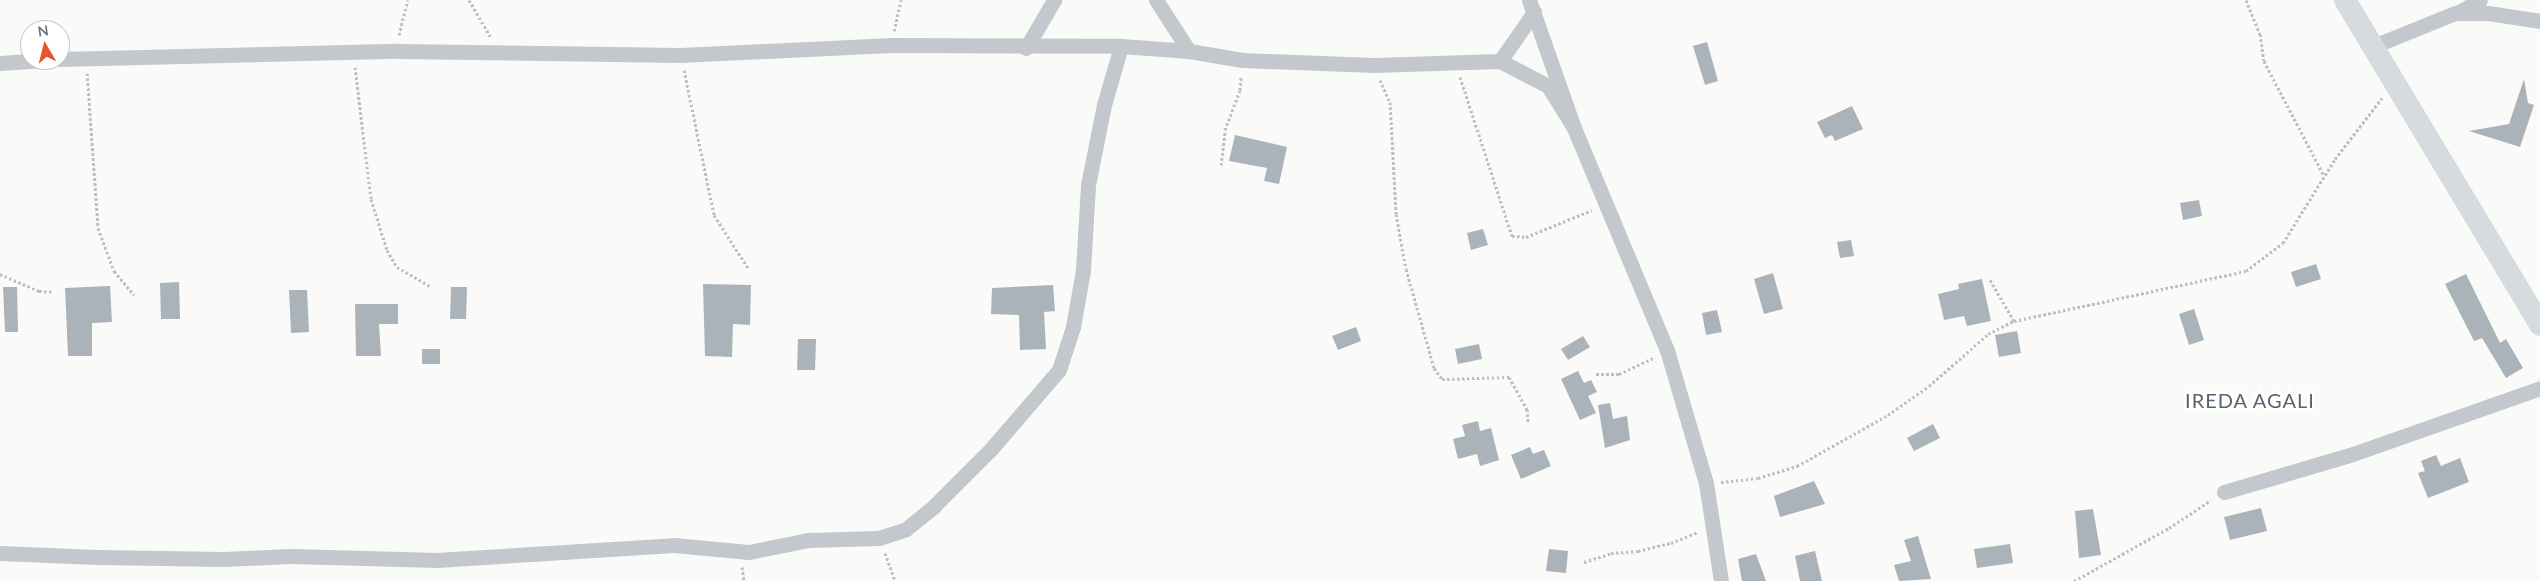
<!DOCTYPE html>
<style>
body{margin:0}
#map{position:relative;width:2540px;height:581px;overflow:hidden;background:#fafaf8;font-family:Lato,sans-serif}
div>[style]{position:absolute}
.building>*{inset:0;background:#aab3b9}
.path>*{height:3px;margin-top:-1.5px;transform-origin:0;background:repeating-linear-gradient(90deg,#bbbfc2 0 2.5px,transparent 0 5px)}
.street>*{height:15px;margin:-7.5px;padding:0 7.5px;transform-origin:7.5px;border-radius:7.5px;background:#c3c8cc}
.secondary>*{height:22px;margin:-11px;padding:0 11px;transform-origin:11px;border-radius:11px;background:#d6dbdf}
span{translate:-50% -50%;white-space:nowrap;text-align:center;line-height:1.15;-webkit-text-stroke:5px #fff;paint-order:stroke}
.quarter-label{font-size:20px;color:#57646e;letter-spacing:1px}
.north{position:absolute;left:20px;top:20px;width:50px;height:50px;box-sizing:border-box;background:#fff;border:1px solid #c1c8cd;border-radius:50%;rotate:352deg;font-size:14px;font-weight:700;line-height:20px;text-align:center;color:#657683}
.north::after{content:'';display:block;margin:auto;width:18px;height:22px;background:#e4572e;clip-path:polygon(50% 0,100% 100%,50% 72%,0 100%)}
</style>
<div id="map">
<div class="building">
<i style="clip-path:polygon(1707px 42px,1718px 81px,1705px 85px,1693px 46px)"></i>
<i style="clip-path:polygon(2524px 79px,2528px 103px,2534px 105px,2520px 147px,2469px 131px,2509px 124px)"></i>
<i style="clip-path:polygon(1852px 106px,1863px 129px,1835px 141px,1832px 135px,1825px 138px,1817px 122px)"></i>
<i style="clip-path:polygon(1235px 135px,1287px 147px,1279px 184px,1264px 181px,1267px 168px,1229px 161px)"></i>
<i style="clip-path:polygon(2199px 200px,2202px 216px,2183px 220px,2180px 203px)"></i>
<i style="clip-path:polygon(1483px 229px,1488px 245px,1471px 250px,1467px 233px)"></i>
<i style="clip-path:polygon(1851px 240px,1854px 256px,1840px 258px,1837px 242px)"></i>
<i style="clip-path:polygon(2316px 264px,2321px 279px,2296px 287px,2291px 272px)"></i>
<i style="clip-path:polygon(1773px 273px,1783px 309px,1764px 314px,1754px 279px)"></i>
<i style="clip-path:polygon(2466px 274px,2500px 343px,2506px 339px,2523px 368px,2506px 378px,2482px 338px,2474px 341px,2445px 284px)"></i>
<i style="clip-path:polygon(1982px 279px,1991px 321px,1967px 326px,1964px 316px,1944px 320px,1938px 294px,1959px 289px,1958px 284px)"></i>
<i style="clip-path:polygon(179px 282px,180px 319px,161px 319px,160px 283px)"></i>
<i style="clip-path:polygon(703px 284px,751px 285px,750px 325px,733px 324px,732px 357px,705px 356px)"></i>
<i style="clip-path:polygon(1053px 285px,1055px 311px,1044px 312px,1046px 349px,1020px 350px,1019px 315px,991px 314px,992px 288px)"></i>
<i style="clip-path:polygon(110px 286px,112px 322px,92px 323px,92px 356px,68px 356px,65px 288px)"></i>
<i style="clip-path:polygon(3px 287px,17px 287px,18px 332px,5px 332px)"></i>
<i style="clip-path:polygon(451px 287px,467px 287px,466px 319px,450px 319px)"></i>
<i style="clip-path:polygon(289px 290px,307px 290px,309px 332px,291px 333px)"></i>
<i style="clip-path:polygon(355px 304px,398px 304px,398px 324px,379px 324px,381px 356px,356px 356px)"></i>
<i style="clip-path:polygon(2194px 309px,2204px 340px,2189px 345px,2179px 314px)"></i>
<i style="clip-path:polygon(1717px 310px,1722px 332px,1706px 335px,1702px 313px)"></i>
<i style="clip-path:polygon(1356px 327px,1361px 341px,1338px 350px,1332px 336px)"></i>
<i style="clip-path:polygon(2017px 331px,2021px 353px,1999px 357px,1995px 335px)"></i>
<i style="clip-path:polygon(1583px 336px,1590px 347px,1568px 360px,1561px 349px)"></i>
<i style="clip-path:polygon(798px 339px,816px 339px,815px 370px,797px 370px)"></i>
<i style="clip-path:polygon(1479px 344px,1482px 359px,1458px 364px,1455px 349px)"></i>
<i style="clip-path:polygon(422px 349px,440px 349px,440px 364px,422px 364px)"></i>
<i style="clip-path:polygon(1578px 371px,1584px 383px,1591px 380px,1597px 392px,1588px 396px,1596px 413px,1580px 420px,1561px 379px)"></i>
<i style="clip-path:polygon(1610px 403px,1613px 419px,1627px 416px,1630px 440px,1605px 448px,1598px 405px)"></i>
<i style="clip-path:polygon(1478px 421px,1480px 431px,1491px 428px,1499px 460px,1480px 466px,1477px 454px,1458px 459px,1453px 439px,1465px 436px,1462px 425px)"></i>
<i style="clip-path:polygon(1933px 424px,1940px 438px,1914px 451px,1907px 438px)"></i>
<i style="clip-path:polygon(1530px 447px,1533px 454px,1544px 450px,1551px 466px,1521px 479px,1511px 455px)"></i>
<i style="clip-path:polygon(2436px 455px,2441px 466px,2460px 458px,2469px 482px,2428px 498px,2418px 473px,2425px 471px,2421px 461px)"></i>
<i style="clip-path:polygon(1814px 481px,1825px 504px,1780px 517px,1774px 496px)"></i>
<i style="clip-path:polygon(2261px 508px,2267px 531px,2230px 540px,2224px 517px)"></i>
<i style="clip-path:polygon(2093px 509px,2101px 555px,2079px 558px,2075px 511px)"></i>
<i style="clip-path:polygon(1918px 536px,1931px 579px,1899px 581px,1894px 565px,1911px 561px,1904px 540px)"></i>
<i style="clip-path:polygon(2010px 544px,2013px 563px,1977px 568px,1974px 549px)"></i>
<i style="clip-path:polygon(1549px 549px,1568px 551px,1566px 573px,1546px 571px)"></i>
<i style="clip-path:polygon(1815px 551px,1822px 581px,1800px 581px,1795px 556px)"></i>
<i style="clip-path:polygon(1756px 554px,1766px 581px,1742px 581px,1738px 559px)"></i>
</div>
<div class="path">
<i style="left:469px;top:0;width:42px;rotate:59.7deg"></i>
<i style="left:2246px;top:0;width:37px;rotate:68deg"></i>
<i style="left:2260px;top:34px;width:27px;rotate:82deg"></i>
<i style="left:2264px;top:61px;width:130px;rotate:62.4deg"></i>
<i style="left:894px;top:31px;width:32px;rotate:-77deg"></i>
<i style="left:399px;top:35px;width:36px;rotate:-76deg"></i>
<i style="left:355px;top:67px;width:133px;rotate:83.1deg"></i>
<i style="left:371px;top:199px;width:53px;rotate:72.6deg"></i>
<i style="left:387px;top:250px;width:20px;rotate:60deg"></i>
<i style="left:397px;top:267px;width:39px;rotate:30deg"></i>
<i style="left:684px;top:70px;width:148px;rotate:78.3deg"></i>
<i style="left:714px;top:215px;width:63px;rotate:57.3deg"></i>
<i style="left:87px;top:73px;width:155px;rotate:85.9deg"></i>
<i style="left:98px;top:228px;width:46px;rotate:69.6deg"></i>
<i style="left:114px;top:271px;width:31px;rotate:50deg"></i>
<i style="left:1460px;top:77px;width:167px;rotate:71.9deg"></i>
<i style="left:1512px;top:236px;width:14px;rotate:4deg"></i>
<i style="left:1526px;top:237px;width:71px;rotate:-22.2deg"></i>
<i style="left:1380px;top:80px;width:24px;rotate:66deg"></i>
<i style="left:1390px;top:102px;width:112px;rotate:86.9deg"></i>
<i style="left:1396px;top:214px;width:56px;rotate:79.7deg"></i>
<i style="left:1406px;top:269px;width:103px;rotate:74.2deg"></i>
<i style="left:1434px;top:368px;width:14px;rotate:54deg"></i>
<i style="left:1442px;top:379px;width:67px;rotate:-1.7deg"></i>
<i style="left:1509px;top:377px;width:37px;rotate:61deg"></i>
<i style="left:1527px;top:409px;width:15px;rotate:86deg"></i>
<i style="left:1221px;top:165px;width:35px;rotate:-83deg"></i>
<i style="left:1225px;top:130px;width:43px;rotate:-69.4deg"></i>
<i style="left:1240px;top:90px;width:14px;rotate:-86deg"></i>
<i style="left:0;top:274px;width:43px;rotate:23.6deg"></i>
<i style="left:39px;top:291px;width:15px;rotate:4deg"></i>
<i style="left:2014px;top:321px;width:237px;rotate:-12.2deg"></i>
<i style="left:2246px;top:271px;width:46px;rotate:-37.1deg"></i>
<i style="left:2283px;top:243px;width:99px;rotate:-58.2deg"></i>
<i style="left:2335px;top:159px;width:77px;rotate:-52.4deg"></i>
<i style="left:1596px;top:374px;width:23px"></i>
<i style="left:1619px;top:374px;width:38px;rotate:-25deg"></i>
<i style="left:1721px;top:482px;width:37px;rotate:-6deg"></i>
<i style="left:1758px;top:478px;width:41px;rotate:-17.1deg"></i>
<i style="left:1797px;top:466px;width:104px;rotate:-29.3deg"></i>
<i style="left:1888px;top:415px;width:50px;rotate:-35.3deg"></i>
<i style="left:1929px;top:386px;width:79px;rotate:-41.4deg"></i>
<i style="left:1988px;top:334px;width:29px;rotate:-27deg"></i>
<i style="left:2014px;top:321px;width:50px;rotate:-120.2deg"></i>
<i style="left:885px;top:553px;width:30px;rotate:70deg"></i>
<i style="left:1584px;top:562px;width:28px;rotate:-18deg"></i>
<i style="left:1611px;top:553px;width:27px;rotate:-4deg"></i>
<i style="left:1638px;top:551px;width:34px;rotate:-14deg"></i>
<i style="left:1671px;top:543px;width:29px;rotate:-22deg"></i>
<i style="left:742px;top:567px;width:14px;rotate:82deg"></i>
<i style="left:2074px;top:581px;width:109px;rotate:-29.2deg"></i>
<i style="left:2169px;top:528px;width:50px;rotate:-33.7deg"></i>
</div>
<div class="street">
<i style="left:1156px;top:0;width:61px;rotate:57.1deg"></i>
<i style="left:1529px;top:0;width:136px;rotate:70.6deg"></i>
<i style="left:1574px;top:128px;width:241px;rotate:67.3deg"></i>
<i style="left:1667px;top:350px;width:139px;rotate:73.7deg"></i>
<i style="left:1706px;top:483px;width:99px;rotate:81.3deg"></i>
<i style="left:2457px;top:13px;width:26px;rotate:-29deg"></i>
<i style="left:2371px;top:47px;width:91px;rotate:-22deg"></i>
<i style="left:2455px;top:13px;width:33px"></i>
<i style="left:2488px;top:13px;width:53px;rotate:8.7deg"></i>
<i style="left:1026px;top:48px;width:56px;rotate:-59.7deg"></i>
<i style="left:60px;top:59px;width:337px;rotate:-1.4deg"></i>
<i style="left:397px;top:51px;width:283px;rotate:0.8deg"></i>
<i style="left:680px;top:55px;width:211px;rotate:-2.7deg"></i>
<i style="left:891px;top:45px;width:230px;rotate:0.2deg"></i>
<i style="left:1121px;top:46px;width:68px;rotate:4.2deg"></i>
<i style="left:1189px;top:51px;width:54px;rotate:9.6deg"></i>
<i style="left:1242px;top:60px;width:132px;rotate:2.2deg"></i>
<i style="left:1374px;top:65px;width:126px;rotate:-1.8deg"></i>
<i style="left:1500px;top:61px;width:54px;rotate:27.5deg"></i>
<i style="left:1548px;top:86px;width:49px;rotate:58.2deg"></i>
<i style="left:1500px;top:61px;width:60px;rotate:-55.2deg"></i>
<i style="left:0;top:63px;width:45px;rotate:-3.8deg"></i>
<i style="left:2224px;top:492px;width:131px;rotate:-16.4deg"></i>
<i style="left:2350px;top:455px;width:201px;rotate:-19.4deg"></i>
<i style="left:0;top:553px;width:97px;rotate:2.4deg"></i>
<i style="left:97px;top:557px;width:127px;rotate:0.9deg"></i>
<i style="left:224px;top:559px;width:67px;rotate:-2.6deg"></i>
<i style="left:291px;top:556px;width:146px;rotate:1.6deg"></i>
<i style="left:437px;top:560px;width:237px;rotate:-3.6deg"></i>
<i style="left:674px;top:545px;width:75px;rotate:5.3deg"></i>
<i style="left:749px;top:552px;width:60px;rotate:-11.5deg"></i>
<i style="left:808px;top:540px;width:71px;rotate:-1.6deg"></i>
<i style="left:879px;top:538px;width:28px;rotate:-18deg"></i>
<i style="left:906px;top:529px;width:36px;rotate:-39deg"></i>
<i style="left:934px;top:506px;width:81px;rotate:-45deg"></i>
<i style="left:991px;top:449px;width:104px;rotate:-49.3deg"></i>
<i style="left:1059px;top:370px;width:45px;rotate:-72deg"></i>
<i style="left:1073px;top:327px;width:58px;rotate:-80deg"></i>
<i style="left:1083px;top:270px;width:85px;rotate:-86.6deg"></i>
<i style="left:1088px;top:185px;width:82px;rotate:-78.7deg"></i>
<i style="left:1104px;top:105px;width:61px;rotate:-73.9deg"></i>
</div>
<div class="secondary">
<i style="left:2345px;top:0;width:379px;rotate:59deg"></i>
</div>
<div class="quarter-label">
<span style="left:2250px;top:400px">IREDA AGALI</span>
</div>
<div class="north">N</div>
</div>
